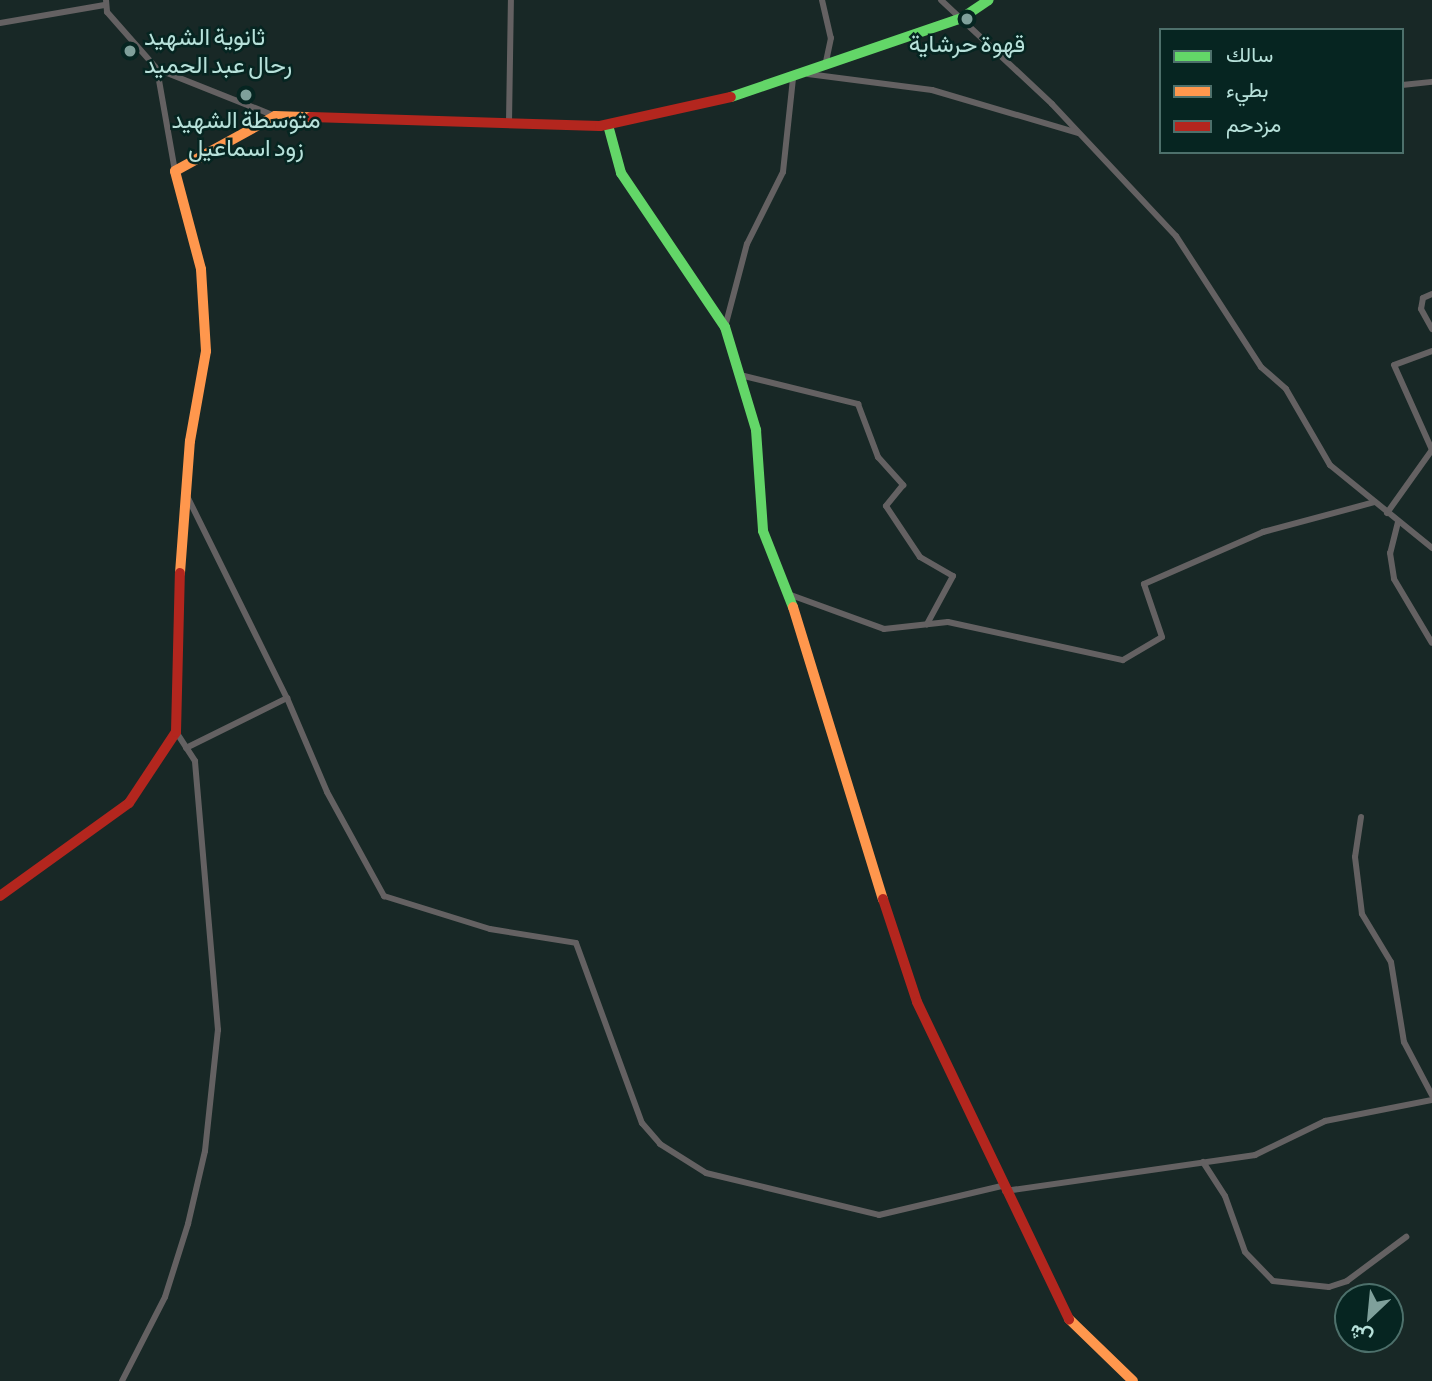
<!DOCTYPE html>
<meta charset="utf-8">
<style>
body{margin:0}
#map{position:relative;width:1432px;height:1381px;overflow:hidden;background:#182826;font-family:"Asap Condensed",Vazirmatn,sans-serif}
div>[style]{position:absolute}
.street>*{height:6px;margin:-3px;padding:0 3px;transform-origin:3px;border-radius:3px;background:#646162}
.fast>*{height:10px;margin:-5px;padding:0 5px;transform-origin:5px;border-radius:5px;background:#63d668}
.slow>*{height:10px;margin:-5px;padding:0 5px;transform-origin:5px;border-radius:5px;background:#ff974d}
.jam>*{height:10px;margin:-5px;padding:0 5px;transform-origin:5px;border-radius:5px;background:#b3261e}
.dots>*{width:19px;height:19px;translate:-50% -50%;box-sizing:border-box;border:4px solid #062521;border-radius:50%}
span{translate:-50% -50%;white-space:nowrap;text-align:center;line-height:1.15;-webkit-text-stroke:5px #062521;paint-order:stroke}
.poi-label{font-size:24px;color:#b7e1da}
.left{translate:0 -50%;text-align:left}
.legend{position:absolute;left:1159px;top:28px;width:245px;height:126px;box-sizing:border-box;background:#062521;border:2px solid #4d706b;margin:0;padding:9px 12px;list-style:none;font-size:21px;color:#b7e1da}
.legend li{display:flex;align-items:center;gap:14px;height:35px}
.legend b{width:35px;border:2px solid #4d706b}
.north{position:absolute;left:1334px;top:1283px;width:70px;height:70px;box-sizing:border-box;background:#062521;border:2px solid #4d706b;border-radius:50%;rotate:206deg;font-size:19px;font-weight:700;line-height:28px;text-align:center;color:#b7e1da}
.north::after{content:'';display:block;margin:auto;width:24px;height:32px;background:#7fa09b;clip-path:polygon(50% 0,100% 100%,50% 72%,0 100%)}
</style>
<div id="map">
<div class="street">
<i style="left:106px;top:0;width:12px;rotate:85deg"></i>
<i style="left:107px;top:12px;width:76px;rotate:48.7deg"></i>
<i style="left:157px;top:69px;width:104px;rotate:80deg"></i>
<i style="left:822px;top:0;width:39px;rotate:77deg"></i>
<i style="left:831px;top:38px;width:29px;rotate:102deg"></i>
<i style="left:941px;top:0;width:152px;rotate:43.1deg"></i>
<i style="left:1052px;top:104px;width:181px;rotate:46.8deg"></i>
<i style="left:1176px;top:236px;width:156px;rotate:57deg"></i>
<i style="left:1261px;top:367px;width:33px;rotate:41deg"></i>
<i style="left:1286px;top:389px;width:88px;rotate:59.9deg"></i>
<i style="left:1330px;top:465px;width:132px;rotate:39.1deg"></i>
<i style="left:0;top:23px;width:106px;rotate:-9.8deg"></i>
<i style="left:157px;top:69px;width:127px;rotate:21.7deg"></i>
<i style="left:808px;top:74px;width:125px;rotate:7.4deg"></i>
<i style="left:932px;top:90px;width:152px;rotate:16.4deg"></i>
<i style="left:1402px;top:85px;width:30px;rotate:-6deg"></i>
<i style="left:509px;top:122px;width:122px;rotate:-89.1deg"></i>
<i style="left:1432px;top:294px;width:10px;rotate:156deg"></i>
<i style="left:1423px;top:298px;width:11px;rotate:100deg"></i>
<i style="left:1421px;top:309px;width:23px;rotate:61deg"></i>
<i style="left:725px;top:327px;width:86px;rotate:-75.2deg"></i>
<i style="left:747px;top:244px;width:80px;rotate:-63.4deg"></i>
<i style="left:783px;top:172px;width:94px;rotate:-83.9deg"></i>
<i style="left:1432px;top:351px;width:40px;rotate:159.8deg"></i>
<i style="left:1394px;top:365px;width:93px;rotate:65.9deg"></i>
<i style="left:740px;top:375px;width:122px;rotate:13.8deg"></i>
<i style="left:858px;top:404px;width:57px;rotate:69.3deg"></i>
<i style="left:878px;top:457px;width:38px;rotate:48deg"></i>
<i style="left:903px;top:485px;width:27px;rotate:129deg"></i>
<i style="left:886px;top:506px;width:61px;rotate:56.3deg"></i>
<i style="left:920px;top:557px;width:38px;rotate:30deg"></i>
<i style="left:953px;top:576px;width:55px;rotate:118.4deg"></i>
<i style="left:187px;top:496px;width:225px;rotate:63.7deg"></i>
<i style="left:1387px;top:513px;width:77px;rotate:-54.5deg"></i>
<i style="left:1398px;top:522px;width:32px;rotate:104deg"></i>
<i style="left:1390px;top:553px;width:26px;rotate:81deg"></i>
<i style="left:1394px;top:579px;width:74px;rotate:59.3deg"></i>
<i style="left:788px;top:594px;width:102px;rotate:20deg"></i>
<i style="left:884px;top:629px;width:64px;rotate:-6.2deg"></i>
<i style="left:948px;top:622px;width:179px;rotate:12.3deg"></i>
<i style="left:1123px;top:660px;width:45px;rotate:-30.5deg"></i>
<i style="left:1162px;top:637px;width:56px;rotate:-108.8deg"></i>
<i style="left:1144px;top:584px;width:130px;rotate:-23.6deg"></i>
<i style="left:1263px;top:532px;width:116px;rotate:-15deg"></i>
<i style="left:186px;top:748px;width:113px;rotate:-26.3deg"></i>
<i style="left:287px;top:698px;width:102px;rotate:66.9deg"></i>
<i style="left:327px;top:792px;width:119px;rotate:61.3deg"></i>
<i style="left:384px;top:896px;width:111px;rotate:17.3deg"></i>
<i style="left:490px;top:929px;width:87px;rotate:9.2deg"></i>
<i style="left:576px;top:943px;width:192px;rotate:69.9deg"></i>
<i style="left:642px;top:1123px;width:28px;rotate:49deg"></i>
<i style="left:660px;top:1144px;width:54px;rotate:32.2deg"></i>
<i style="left:706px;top:1173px;width:178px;rotate:13.6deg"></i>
<i style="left:879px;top:1215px;width:126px;rotate:-13.3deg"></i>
<i style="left:1361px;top:817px;width:40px;rotate:98.5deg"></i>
<i style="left:1355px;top:857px;width:57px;rotate:83deg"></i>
<i style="left:1362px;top:914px;width:56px;rotate:58.9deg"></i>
<i style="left:1391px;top:962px;width:81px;rotate:80.8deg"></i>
<i style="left:1404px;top:1042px;width:60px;rotate:62.2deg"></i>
<i style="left:1203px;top:1162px;width:40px;rotate:57.1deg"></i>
<i style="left:1225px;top:1196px;width:59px;rotate:70.3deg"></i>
<i style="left:1245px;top:1252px;width:40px;rotate:46deg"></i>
<i style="left:1273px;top:1281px;width:56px;rotate:6.1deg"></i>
<i style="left:1329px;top:1287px;width:19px;rotate:-18deg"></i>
<i style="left:1347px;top:1281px;width:74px;rotate:-36.7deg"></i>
<i style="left:1005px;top:1191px;width:253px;rotate:-8.2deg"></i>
<i style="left:1255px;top:1155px;width:78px;rotate:-25.9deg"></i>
<i style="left:1325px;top:1121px;width:109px;rotate:-11.1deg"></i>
<i style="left:122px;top:1381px;width:94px;rotate:-62.9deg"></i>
<i style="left:165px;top:1297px;width:77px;rotate:-72.5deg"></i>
<i style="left:188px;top:1224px;width:75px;rotate:-76.9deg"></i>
<i style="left:205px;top:1151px;width:122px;rotate:-83.9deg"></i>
<i style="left:218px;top:1030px;width:270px;rotate:-94.9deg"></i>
<i style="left:195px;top:761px;width:35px;rotate:-123deg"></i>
</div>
<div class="fast">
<i style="left:731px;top:97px;width:244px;rotate:-18.9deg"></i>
<i style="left:962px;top:18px;width:32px;rotate:-34deg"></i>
<i style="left:608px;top:125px;width:50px;rotate:74.8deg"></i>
<i style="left:621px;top:173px;width:186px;rotate:56deg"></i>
<i style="left:725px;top:327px;width:108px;rotate:73.2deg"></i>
<i style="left:756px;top:430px;width:101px;rotate:86deg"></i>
<i style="left:763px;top:531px;width:82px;rotate:68.5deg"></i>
</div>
<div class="slow">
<i style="left:180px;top:573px;width:132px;rotate:-85.7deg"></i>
<i style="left:190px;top:441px;width:91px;rotate:-79.9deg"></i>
<i style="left:206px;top:351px;width:82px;rotate:-93.5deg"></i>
<i style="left:201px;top:269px;width:101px;rotate:-104.9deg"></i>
<i style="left:175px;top:171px;width:114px;rotate:-28.8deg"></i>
<i style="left:275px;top:116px;width:36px;rotate:2deg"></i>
<i style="left:793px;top:607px;width:306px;rotate:72.9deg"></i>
<i style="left:1069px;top:1319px;width:89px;rotate:44.1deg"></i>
</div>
<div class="jam">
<i style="left:311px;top:117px;width:289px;rotate:1.8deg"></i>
<i style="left:600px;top:126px;width:134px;rotate:-12.5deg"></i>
<i style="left:0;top:896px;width:159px;rotate:-35.8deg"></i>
<i style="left:129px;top:803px;width:85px;rotate:-56.5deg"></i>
<i style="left:176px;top:732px;width:159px;rotate:-88.6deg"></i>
<i style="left:883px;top:899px;width:108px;rotate:71.7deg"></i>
<i style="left:917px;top:1002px;width:352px;rotate:64.4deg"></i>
</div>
<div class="dots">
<i style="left:967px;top:19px;background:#7fa09b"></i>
<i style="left:130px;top:51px;background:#7fa09b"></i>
<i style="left:246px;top:95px;background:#7fa09b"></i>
</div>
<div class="poi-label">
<span class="left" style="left:144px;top:51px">ثانوية الشهيد<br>رحال عبد الحميد</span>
<span style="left:967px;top:44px">قهوة حرشاية</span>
<span style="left:246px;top:134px">متوسطة الشهيد<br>زود اسماعيل</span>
</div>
<ul class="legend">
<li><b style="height:9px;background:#63d668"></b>سالك</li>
<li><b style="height:9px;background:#ff974d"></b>بطيء</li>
<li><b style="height:9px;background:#b3261e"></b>مزدحم</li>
</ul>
<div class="north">ش</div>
</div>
